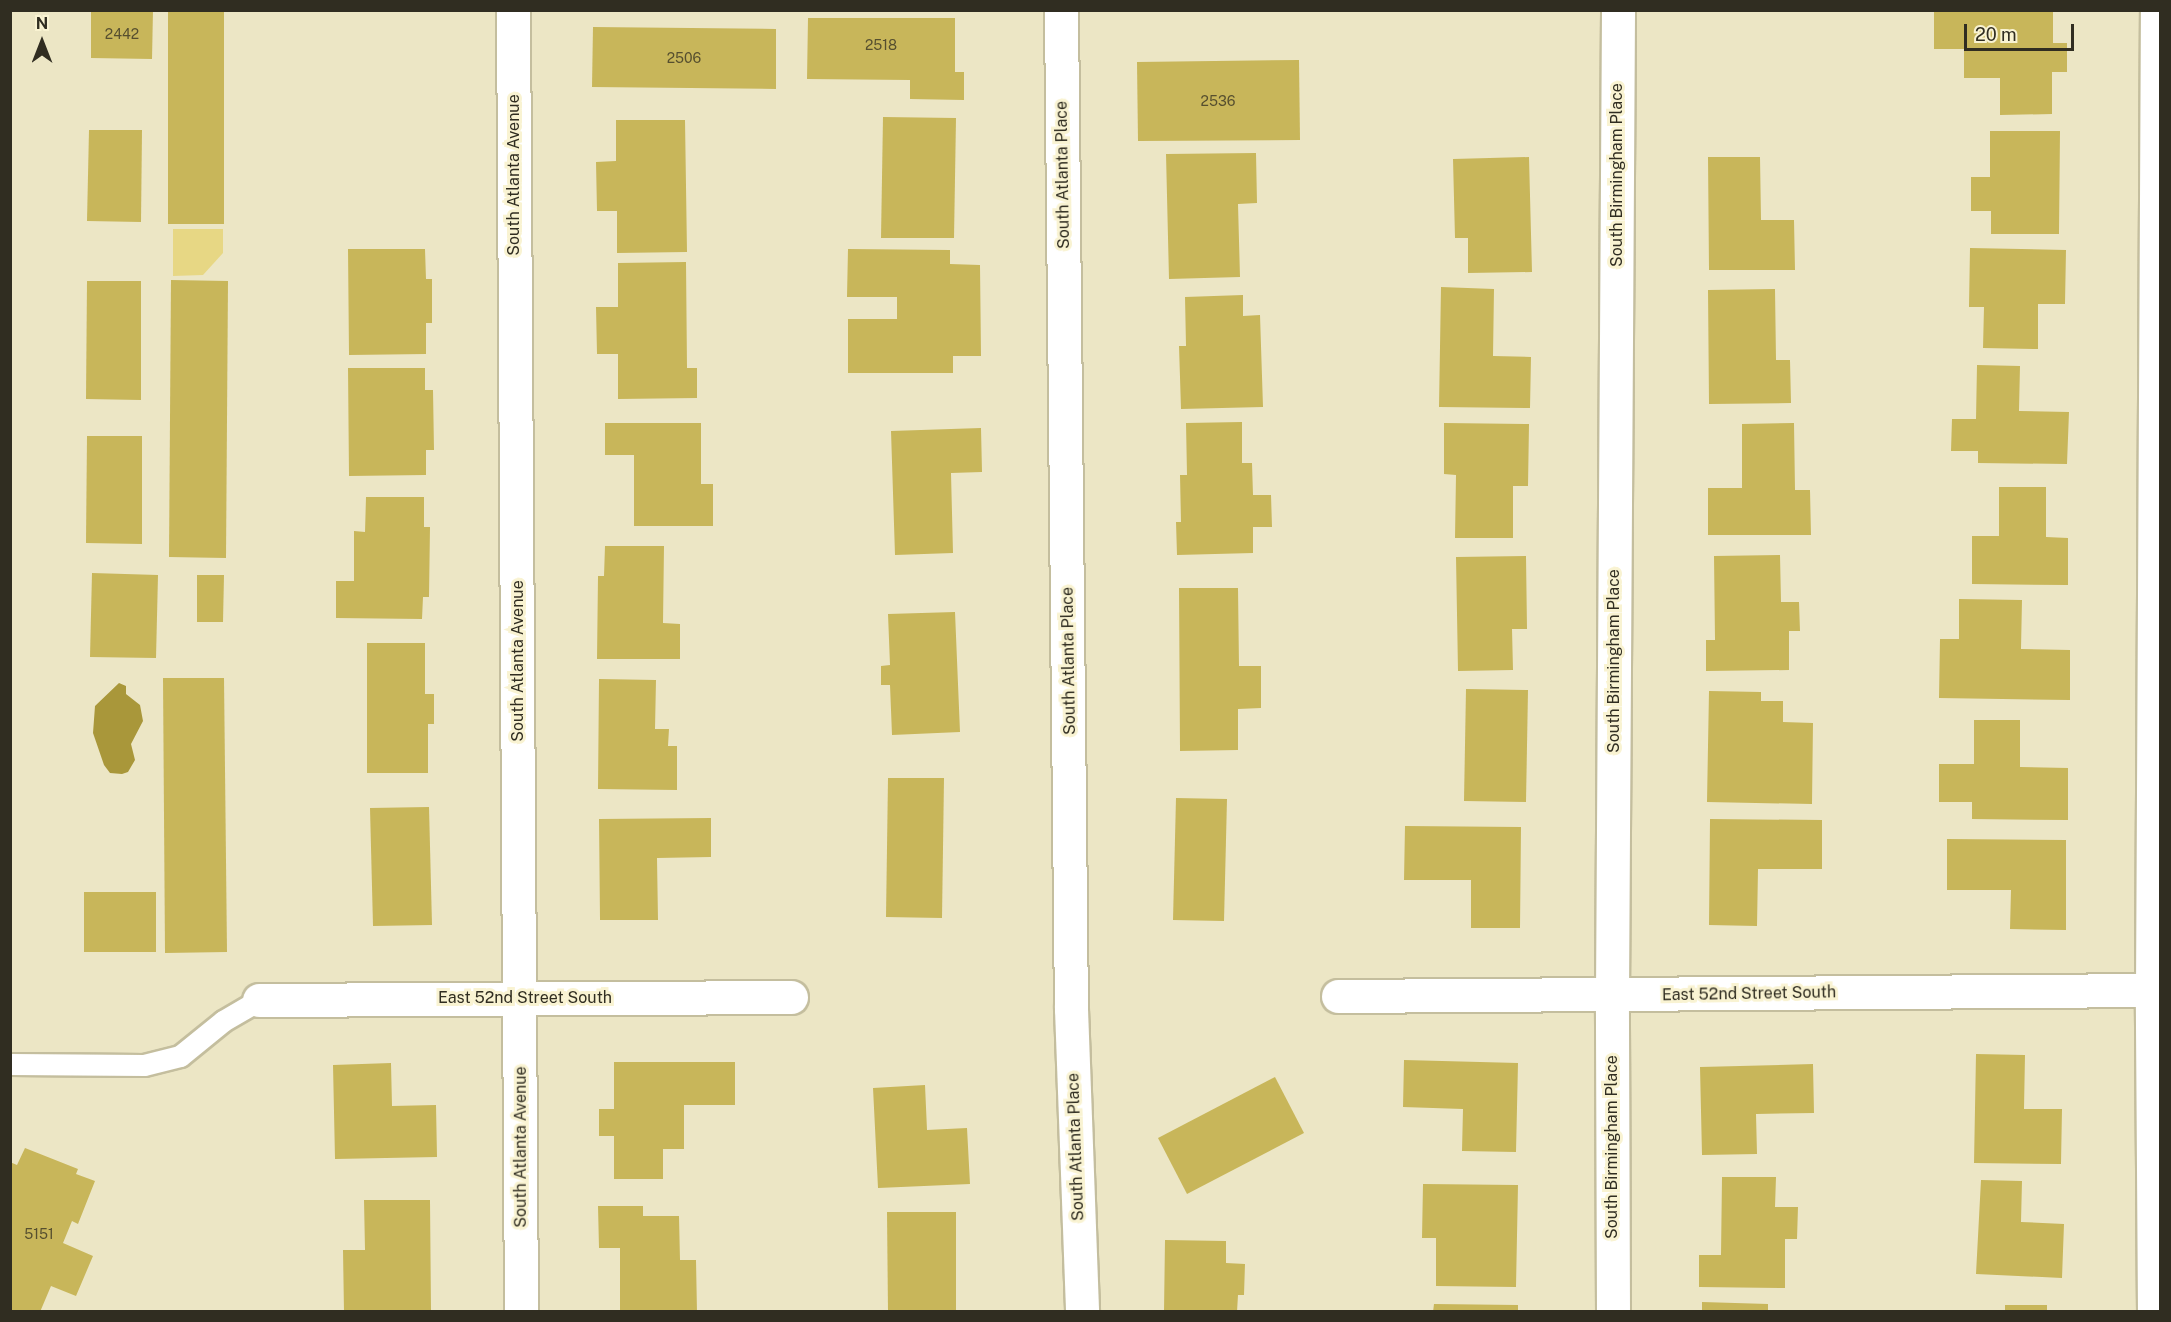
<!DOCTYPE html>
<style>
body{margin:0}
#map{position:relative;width:2171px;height:1322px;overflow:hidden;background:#ece6c5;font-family:"Public Sans",sans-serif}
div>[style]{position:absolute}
.green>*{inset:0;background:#e7d784}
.water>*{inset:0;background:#a9973a}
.building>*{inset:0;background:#c8b65a}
.roads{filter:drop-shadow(2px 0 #c4be9e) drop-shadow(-2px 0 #c4be9e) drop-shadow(0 2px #c4be9e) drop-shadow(0 -2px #c4be9e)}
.service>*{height:21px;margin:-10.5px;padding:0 10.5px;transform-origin:10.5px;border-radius:10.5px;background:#fff}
.minor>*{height:33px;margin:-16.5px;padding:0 16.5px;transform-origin:16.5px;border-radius:16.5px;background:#fff}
span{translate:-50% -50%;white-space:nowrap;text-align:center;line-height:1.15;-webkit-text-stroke:6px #f9f3d2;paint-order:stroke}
.number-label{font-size:14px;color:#564f2f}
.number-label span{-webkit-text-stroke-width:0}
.street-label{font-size:16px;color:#302d21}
.frame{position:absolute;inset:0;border:12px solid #302d21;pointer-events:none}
.north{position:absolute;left:12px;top:12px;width:60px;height:60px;-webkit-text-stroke:4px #f9f3d2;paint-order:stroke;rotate:0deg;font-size:16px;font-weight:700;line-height:24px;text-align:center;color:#302d21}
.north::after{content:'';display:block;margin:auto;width:21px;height:27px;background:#302d21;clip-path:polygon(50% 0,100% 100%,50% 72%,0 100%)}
.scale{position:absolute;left:1964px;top:24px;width:110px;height:27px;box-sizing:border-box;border:3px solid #302d21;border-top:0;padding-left:8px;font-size:18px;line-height:21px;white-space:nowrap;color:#302d21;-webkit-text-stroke:4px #f9f3d2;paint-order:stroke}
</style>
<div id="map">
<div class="green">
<i style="clip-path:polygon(173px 229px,223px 229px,223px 253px,203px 275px,173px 276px)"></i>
</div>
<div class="water">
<i style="clip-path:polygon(119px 683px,126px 686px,126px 694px,140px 705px,143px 721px,131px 744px,135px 760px,128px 772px,122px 774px,110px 773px,104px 765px,93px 733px,95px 706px)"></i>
</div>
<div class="building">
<i style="clip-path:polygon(91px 10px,153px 10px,152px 59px,91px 58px)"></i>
<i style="clip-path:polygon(168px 10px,224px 10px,224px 224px,168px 224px)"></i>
<i style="clip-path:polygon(1934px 10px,2053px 10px,2053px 43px,2067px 43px,2067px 72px,2052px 72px,2052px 114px,2000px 115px,2000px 78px,1964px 78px,1964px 49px,1934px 49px)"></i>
<i style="clip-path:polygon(808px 18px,955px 18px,955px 72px,964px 72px,964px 100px,910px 99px,910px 80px,807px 79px)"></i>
<i style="clip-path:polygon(593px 27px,776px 29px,776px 89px,592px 87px)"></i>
<i style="clip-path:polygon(1299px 60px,1300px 140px,1138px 141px,1137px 62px)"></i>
<i style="clip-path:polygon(883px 117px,956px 118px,954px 238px,881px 238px)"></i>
<i style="clip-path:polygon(616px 120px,685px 120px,687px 252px,617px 253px,617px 211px,597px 211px,596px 162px,616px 161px)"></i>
<i style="clip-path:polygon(89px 130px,142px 130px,141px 222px,87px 221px)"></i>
<i style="clip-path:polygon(1990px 131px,2060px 131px,2059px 234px,1991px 234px,1991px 211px,1971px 211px,1971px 177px,1990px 177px)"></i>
<i style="clip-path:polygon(1256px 153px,1257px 203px,1238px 204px,1240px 277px,1169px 279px,1166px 154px)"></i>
<i style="clip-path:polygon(1529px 157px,1532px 272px,1468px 273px,1468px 238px,1455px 238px,1453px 159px)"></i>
<i style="clip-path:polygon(1708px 157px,1760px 157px,1761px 220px,1794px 220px,1795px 270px,1709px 270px)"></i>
<i style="clip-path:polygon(1970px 248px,2066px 250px,2065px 304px,2038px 304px,2038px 349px,1983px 348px,1984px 307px,1969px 307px)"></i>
<i style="clip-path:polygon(348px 249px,425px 249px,426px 279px,432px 279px,432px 323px,426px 323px,426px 354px,349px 355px)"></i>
<i style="clip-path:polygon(848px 249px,950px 250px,950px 264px,980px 265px,981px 356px,953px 356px,953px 373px,848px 373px,848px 319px,897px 319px,897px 297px,847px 297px)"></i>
<i style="clip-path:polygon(686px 262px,687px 368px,697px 368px,697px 398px,618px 399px,618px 354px,597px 354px,596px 307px,618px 307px,618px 263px)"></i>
<i style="clip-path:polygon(171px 280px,228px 281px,226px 558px,169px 557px)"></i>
<i style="clip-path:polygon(87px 281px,141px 281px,141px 400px,86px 399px)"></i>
<i style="clip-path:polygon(1441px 287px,1494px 289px,1493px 356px,1531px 357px,1530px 408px,1439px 407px)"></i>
<i style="clip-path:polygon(1775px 289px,1776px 360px,1790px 360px,1791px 403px,1709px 404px,1708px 290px)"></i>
<i style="clip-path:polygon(1243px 295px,1243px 316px,1260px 315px,1263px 407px,1181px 409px,1179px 346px,1186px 346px,1185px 297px)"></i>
<i style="clip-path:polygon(1977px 365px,2020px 366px,2019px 411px,2069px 412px,2067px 464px,1978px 463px,1978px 451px,1951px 451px,1952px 419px,1976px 419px)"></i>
<i style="clip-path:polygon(348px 368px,425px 368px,425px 390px,433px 390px,434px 450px,426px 450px,426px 475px,349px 476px)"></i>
<i style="clip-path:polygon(1242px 422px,1242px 463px,1252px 463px,1253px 495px,1271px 495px,1272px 527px,1253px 527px,1253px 553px,1177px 555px,1176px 522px,1181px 522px,1180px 475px,1187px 475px,1186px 423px)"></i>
<i style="clip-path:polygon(605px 423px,701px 423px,701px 484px,713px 484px,713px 526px,634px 526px,634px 455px,605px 455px)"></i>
<i style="clip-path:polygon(1444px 423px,1529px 424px,1528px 486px,1513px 486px,1513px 538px,1455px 538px,1456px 475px,1444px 474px)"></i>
<i style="clip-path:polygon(1794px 423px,1795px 490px,1810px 490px,1811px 535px,1708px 535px,1708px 488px,1742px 488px,1742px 424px)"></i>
<i style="clip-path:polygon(981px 428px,982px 472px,951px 473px,953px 553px,895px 555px,891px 431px)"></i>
<i style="clip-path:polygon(87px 436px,142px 436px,142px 544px,86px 543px)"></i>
<i style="clip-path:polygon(1999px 487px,2046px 487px,2046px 537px,2068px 538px,2068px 585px,1972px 584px,1972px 536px,1999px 536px)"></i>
<i style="clip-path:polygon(366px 497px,424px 497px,424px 527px,430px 527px,429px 597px,423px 597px,422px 619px,336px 618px,336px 581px,354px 581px,354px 531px,365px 532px)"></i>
<i style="clip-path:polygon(605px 546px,664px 546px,663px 623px,680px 624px,680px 659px,597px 659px,598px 576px,604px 576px)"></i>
<i style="clip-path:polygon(1780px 555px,1781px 602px,1799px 602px,1800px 631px,1789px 631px,1789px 670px,1706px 671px,1706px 640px,1715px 640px,1714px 556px)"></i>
<i style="clip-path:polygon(1526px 556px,1527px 629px,1512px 629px,1513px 670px,1458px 671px,1456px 557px)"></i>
<i style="clip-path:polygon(92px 573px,158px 575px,156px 658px,90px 657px)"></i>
<i style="clip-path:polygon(197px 575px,224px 575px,223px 622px,197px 622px)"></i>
<i style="clip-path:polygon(1179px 588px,1238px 588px,1239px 666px,1261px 666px,1261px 708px,1238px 709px,1238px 750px,1180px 751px)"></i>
<i style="clip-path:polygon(1959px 599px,2022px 600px,2021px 649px,2070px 650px,2070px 700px,1939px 698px,1940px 639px,1959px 639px)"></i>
<i style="clip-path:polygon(955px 612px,960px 732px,892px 735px,890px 685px,881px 685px,881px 666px,890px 665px,888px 614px)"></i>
<i style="clip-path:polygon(367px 643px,425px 643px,425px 694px,434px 694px,434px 724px,428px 724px,428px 773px,367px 773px)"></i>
<i style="clip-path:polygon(163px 678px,224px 678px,227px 952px,165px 953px)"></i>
<i style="clip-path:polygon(599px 679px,656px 680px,655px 729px,669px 729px,668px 746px,677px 746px,677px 790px,598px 789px)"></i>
<i style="clip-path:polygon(1466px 689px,1528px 690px,1526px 802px,1464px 801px)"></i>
<i style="clip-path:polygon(1709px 691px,1761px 692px,1761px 701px,1783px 701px,1783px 722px,1813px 723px,1812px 804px,1707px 802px)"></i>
<i style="clip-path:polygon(1974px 720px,2020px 720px,2020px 767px,2068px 768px,2068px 820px,1972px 819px,1972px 802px,1939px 802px,1939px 764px,1974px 764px)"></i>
<i style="clip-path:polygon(888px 778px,944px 778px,942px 918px,886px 917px)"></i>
<i style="clip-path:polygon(1176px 798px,1227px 799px,1224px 921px,1173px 920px)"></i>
<i style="clip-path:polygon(429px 807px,432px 925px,373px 926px,370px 808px)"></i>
<i style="clip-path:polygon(711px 818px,711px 857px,657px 858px,658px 920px,600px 920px,599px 819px)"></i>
<i style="clip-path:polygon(1710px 819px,1822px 820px,1822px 869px,1758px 869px,1757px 926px,1709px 925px)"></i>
<i style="clip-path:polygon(1405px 826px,1521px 827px,1520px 928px,1471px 928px,1471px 880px,1404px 880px)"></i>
<i style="clip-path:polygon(1947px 839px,2066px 840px,2066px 930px,2010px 929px,2011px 890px,1947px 890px)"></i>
<i style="clip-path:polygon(84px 892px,156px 892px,156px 952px,84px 952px)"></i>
<i style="clip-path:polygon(1976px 1054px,2025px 1055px,2024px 1109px,2062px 1109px,2061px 1164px,1974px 1163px)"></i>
<i style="clip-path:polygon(1404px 1060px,1518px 1063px,1516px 1152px,1462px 1151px,1463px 1109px,1403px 1107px)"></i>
<i style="clip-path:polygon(614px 1062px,735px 1062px,735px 1105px,684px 1105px,684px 1149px,663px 1149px,663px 1179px,614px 1179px,614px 1136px,599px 1136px,599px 1109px,614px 1109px)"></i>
<i style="clip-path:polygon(391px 1063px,392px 1106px,436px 1105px,437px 1157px,335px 1159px,333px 1065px)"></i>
<i style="clip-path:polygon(1813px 1064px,1814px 1113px,1756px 1114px,1757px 1154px,1702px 1155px,1700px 1067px)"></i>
<i style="clip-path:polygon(1275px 1077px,1304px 1133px,1187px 1194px,1158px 1138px)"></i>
<i style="clip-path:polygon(925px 1085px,927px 1130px,967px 1128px,970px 1184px,878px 1188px,873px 1088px)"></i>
<i style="clip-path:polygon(25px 1148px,78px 1169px,76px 1174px,95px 1181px,78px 1224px,72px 1221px,63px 1243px,93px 1256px,76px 1296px,51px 1286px,40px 1312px,10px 1312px,10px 1162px,17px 1165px)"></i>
<i style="clip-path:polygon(1722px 1177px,1776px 1177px,1775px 1207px,1798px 1207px,1797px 1239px,1785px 1239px,1785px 1288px,1699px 1287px,1699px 1255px,1721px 1255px)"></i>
<i style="clip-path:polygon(1981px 1180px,2022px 1181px,2021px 1222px,2064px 1224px,2062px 1278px,1976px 1274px)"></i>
<i style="clip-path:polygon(1423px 1184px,1518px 1185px,1516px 1287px,1436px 1286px,1436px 1238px,1422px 1238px)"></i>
<i style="clip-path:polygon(364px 1200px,430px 1200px,431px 1312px,344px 1312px,343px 1250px,365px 1250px)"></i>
<i style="clip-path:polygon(598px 1206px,643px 1206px,643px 1216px,679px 1216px,680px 1260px,696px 1260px,697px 1312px,620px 1312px,620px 1248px,599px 1248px)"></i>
<i style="clip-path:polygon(887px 1212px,956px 1212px,956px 1312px,888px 1312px)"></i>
<i style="clip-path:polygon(1165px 1240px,1226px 1241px,1226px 1263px,1245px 1264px,1244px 1295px,1238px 1295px,1237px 1312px,1164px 1312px)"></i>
<i style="clip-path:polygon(1702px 1302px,1768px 1304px,1768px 1312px,1702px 1312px)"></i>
<i style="clip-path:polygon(1434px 1304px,1518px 1305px,1518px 1312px,1433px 1312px)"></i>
<i style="clip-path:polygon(2005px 1305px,2047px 1305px,2047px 1312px,2005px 1312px)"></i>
</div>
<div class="roads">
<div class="service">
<i style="left:10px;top:1064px;width:134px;rotate:0.4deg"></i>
<i style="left:144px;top:1065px;width:37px;rotate:-14deg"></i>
<i style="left:180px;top:1056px;width:55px;rotate:-39.1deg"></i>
<i style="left:223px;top:1021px;width:42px;rotate:-30.3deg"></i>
</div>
<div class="minor">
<i style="left:513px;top:10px;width:1302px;rotate:89.65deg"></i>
<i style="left:1061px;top:10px;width:999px;rotate:89.43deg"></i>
<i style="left:1071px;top:1009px;width:303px;rotate:87.9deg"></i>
<i style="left:1338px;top:996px;width:822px;rotate:-0.42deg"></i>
<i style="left:259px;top:1000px;width:532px;rotate:-0.32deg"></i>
<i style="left:1613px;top:1312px;width:317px;rotate:-90.2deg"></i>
<i style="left:1612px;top:995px;width:985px;rotate:-89.65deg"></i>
<i style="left:2154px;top:1312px;width:322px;rotate:-90.4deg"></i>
<i style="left:2152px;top:990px;width:980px;rotate:-89.71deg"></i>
</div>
</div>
<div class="number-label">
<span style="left:122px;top:34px">2442</span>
<span style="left:881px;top:45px">2518</span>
<span style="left:684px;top:58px">2506</span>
<span style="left:1218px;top:101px">2536</span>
<span style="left:39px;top:1234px">5151</span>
</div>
<div class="street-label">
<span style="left:514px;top:175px;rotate:-90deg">South Atlanta Avenue</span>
<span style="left:1063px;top:175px;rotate:-91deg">South Atlanta Place</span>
<span style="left:1617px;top:175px;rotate:-90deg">South Birmingham Place</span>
<span style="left:518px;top:661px;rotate:-90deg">South Atlanta Avenue</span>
<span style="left:1069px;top:661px;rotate:-91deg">South Atlanta Place</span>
<span style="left:1614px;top:661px;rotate:-90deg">South Birmingham Place</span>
<span style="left:1749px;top:994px;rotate:-1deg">East 52nd Street South</span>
<span style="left:525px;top:998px">East 52nd Street South</span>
<span style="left:521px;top:1147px;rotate:-90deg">South Atlanta Avenue</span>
<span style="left:1076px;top:1147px;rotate:-92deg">South Atlanta Place</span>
<span style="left:1612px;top:1147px;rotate:-90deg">South Birmingham Place</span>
</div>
<div class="frame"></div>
<div class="north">N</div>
<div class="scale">20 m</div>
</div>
